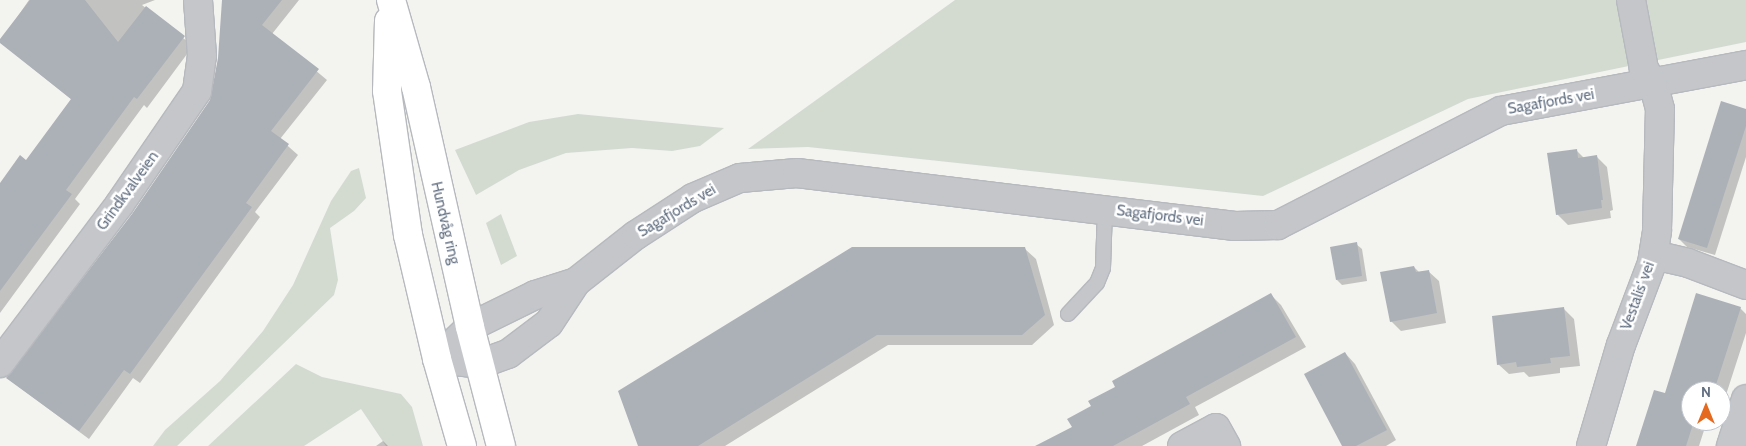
<!DOCTYPE html>
<meta charset="utf-8">
<style>
body{margin:0}
#map{position:relative;width:1746px;height:446px;overflow:hidden;background:#f3f4f0;font-family:Cabin,sans-serif}
div>[style]{position:absolute}
.green>*{inset:0;background:#d3dbd1}
.shadow>*{inset:0;background:#0003}
.building>*{inset:0;background:#acb1b8}
.roads{filter:drop-shadow(1px 0 #b6b9be) drop-shadow(-1px 0 #b6b9be) drop-shadow(0 1px #b6b9be) drop-shadow(0 -1px #b6b9be)}
.service>*{height:14px;margin:-7px;padding:0 7px;transform-origin:7px;border-radius:7px;background:#c4c6ca}
.minor>*{height:28px;margin:-14px;padding:0 14px;transform-origin:14px;border-radius:14px;background:#c4c6ca}
.secondary>*{height:28px;margin:-14px;padding:0 14px;transform-origin:14px;border-radius:14px;background:#fff}
span{translate:-50% -50%;white-space:nowrap;text-align:center;line-height:1.15;-webkit-text-stroke:5px #fff;paint-order:stroke}
.street-label{font-size:15px;color:#626f81}
.north{position:absolute;left:1681px;top:381px;width:50px;height:50px;box-sizing:border-box;background:#fff;border:1px solid #c0c5cd;border-radius:50%;rotate:0deg;font-size:14px;font-weight:700;line-height:20px;text-align:center;color:#626f81}
.north::after{content:'';display:block;margin:auto;width:18px;height:22px;background:#e56a1f;clip-path:polygon(50% 0,100% 100%,50% 72%,0 100%)}
</style>
<div id="map">
<div class="green">
<i style="clip-path:polygon(955px 0,1746px 0,1746px 42px,1468px 99px,1263px 196px,808px 147px,748px 149px)"></i>
<i style="clip-path:polygon(578px 114px,724px 128px,700px 146px,672px 151px,632px 148px,566px 153px,519px 170px,476px 195px,455px 150px,529px 122px)"></i>
<i style="clip-path:polygon(359px 168px,366px 198px,354px 211px,330px 228px,338px 280px,334px 295px,177px 446px,153px 446px,165px 430px,220px 381px,263px 331px,293px 285px,331px 201px,351px 171px)"></i>
<i style="clip-path:polygon(501px 214px,517px 256px,501px 265px,486px 223px)"></i>
<i style="clip-path:polygon(296px 364px,322px 377px,401px 394px,412px 407px,423px 446px,386px 446px,361px 409px,304px 446px,208px 446px)"></i>
</div>
<div class="shadow">
<i style="clip-path:polygon(29px 0,155px 0,142px 5px,193px 46px,147px 108px,144px 105px,75px 199px,80px 204px,0 313px,0 185px,26px 162px,72px 100px,0 42px)"></i>
<i style="clip-path:polygon(223px 0,299px 0,272px 34px,327px 80px,280px 139px,298px 155px,255px 212px,260px 217px,140px 383px,133px 378px,89px 439px,7px 378px,133px 215px,211px 100px,220px 58px)"></i>
<i style="clip-path:polygon(1746px 110px,1746px 157px,1715px 255px,1687px 247px,1679px 239px)"></i>
<i style="clip-path:polygon(1576px 150px,1584px 158px,1597px 157px,1607px 167px,1613px 210px,1610px 211px,1611px 218px,1568px 225px,1557px 214px)"></i>
<i style="clip-path:polygon(1356px 244px,1362px 249px,1367px 281px,1342px 285px,1337px 280px)"></i>
<i style="clip-path:polygon(1025px 249px,1036px 259px,1054px 325px,1032px 345px,888px 345px,725px 446px,640px 446px)"></i>
<i style="clip-path:polygon(1414px 267px,1419px 272px,1428px 271px,1439px 281px,1446px 323px,1401px 331px,1391px 321px)"></i>
<i style="clip-path:polygon(1271px 295px,1281px 305px,1306px 347px,1195px 407px,1199px 415px,1142px 446px,1038px 446px,1073px 427px,1117px 387px)"></i>
<i style="clip-path:polygon(1740px 308px,1746px 314px,1746px 333px,1724px 401px,1721px 400px,1721px 391px,1691px 391px,1691px 421px,1707px 421px,1699px 446px,1638px 446px,1665px 394px)"></i>
<i style="clip-path:polygon(1564px 309px,1574px 319px,1580px 366px,1560px 368px,1560px 373px,1529px 377px,1524px 372px,1509px 374px,1498px 364px)"></i>
<i style="clip-path:polygon(1345px 353px,1355px 364px,1396px 440px,1386px 446px,1343px 446px)"></i>
<i style="clip-path:polygon(383px 441px,388px 446px,376px 446px)"></i>
</div>
<div class="building">
<i style="clip-path:polygon(30px 0,85px 0,118px 42px,146px 6px,185px 36px,137px 99px,134px 97px,66px 190px,72px 194px,0 291px,0 183px,20px 155px,26px 160px,71px 99px,0 43px,0 39px)"></i>
<i style="clip-path:polygon(222px 0,282px 0,262px 25px,319px 69px,271px 131px,289px 144px,246px 203px,252px 207px,130px 374px,124px 370px,79px 431px,6px 378px,132px 214px,210px 100px,218px 58px)"></i>
<i style="clip-path:polygon(1721px 101px,1746px 109px,1746px 126px,1707px 248px,1678px 239px)"></i>
<i style="clip-path:polygon(1577px 149px,1578px 158px,1597px 155px,1603px 200px,1601px 200px,1602px 208px,1556px 215px,1547px 153px)"></i>
<i style="clip-path:polygon(1357px 242px,1362px 276px,1336px 280px,1330px 247px)"></i>
<i style="clip-path:polygon(852px 247px,1025px 247px,1045px 315px,1022px 335px,877px 335px,698px 446px,638px 446px,618px 391px)"></i>
<i style="clip-path:polygon(1414px 266px,1416px 272px,1429px 270px,1437px 313px,1390px 322px,1380px 272px)"></i>
<i style="clip-path:polygon(1271px 293px,1296px 337px,1186px 397px,1190px 404px,1113px 446px,1035px 446px,1072px 427px,1067px 419px,1091px 406px,1088px 401px,1115px 387px,1112px 381px)"></i>
<i style="clip-path:polygon(1696px 293px,1741px 307px,1714px 391px,1691px 391px,1691px 421px,1694px 421px,1686px 446px,1636px 446px,1654px 390px,1665px 393px)"></i>
<i style="clip-path:polygon(1564px 307px,1570px 356px,1550px 358px,1551px 363px,1517px 367px,1516px 362px,1497px 365px,1492px 316px)"></i>
<i style="clip-path:polygon(1345px 352px,1387px 430px,1356px 446px,1342px 446px,1304px 374px)"></i>
</div>
<div class="roads">
<div class="service">
<i style="left:1068px;top:314px;width:42px;rotate:-46.9deg"></i>
<i style="left:1097px;top:283px;width:16px;rotate:-68deg"></i>
<i style="left:1103px;top:268px;width:60px;rotate:-88.1deg"></i>
</div>
<div class="minor">
<i style="left:1654px;top:255px;width:35px;rotate:13deg"></i>
<i style="left:1688px;top:263px;width:62px;rotate:20.8deg"></i>
<i style="left:437px;top:359px;width:43px;rotate:6.6deg"></i>
<i style="left:480px;top:364px;width:30px;rotate:-20deg"></i>
<i style="left:508px;top:354px;width:51px;rotate:-37.1deg"></i>
<i style="left:549px;top:323px;width:49px;rotate:-56.6deg"></i>
<i style="left:576px;top:282px;width:76px;rotate:-38.1deg"></i>
<i style="left:636px;top:235px;width:68px;rotate:-33deg"></i>
<i style="left:693px;top:198px;width:51px;rotate:-23.1deg"></i>
<i style="left:740px;top:178px;width:57px;rotate:-5deg"></i>
<i style="left:797px;top:173px;width:441px;rotate:6.9deg"></i>
<i style="left:1235px;top:226px;width:43px;rotate:-1.3deg"></i>
<i style="left:1278px;top:225px;width:250px;rotate:-27.1deg"></i>
<i style="left:1501px;top:111px;width:249px;rotate:-10.6deg"></i>
<i style="left:437px;top:359px;width:46px;rotate:-44.1deg"></i>
<i style="left:470px;top:327px;width:72px;rotate:-26.2deg"></i>
<i style="left:535px;top:295px;width:43px;rotate:-17.6deg"></i>
<i style="left:0;top:363px;width:198px;rotate:-53deg"></i>
<i style="left:119px;top:205px;width:138px;rotate:-55.6deg"></i>
<i style="left:197px;top:91px;width:35px;rotate:-82deg"></i>
<i style="left:202px;top:56px;width:56px;rotate:-94.1deg"></i>
<i style="left:1182px;top:446px;width:38px;rotate:-28deg"></i>
<i style="left:1216px;top:428px;width:21px;rotate:61deg"></i>
<i style="left:1591px;top:446px;width:105px;rotate:-73.5deg"></i>
<i style="left:1621px;top:345px;width:88px;rotate:-69.3deg"></i>
<i style="left:1652px;top:263px;width:33px;rotate:-81deg"></i>
<i style="left:1657px;top:230px;width:121px;rotate:-88.6deg"></i>
<i style="left:1660px;top:109px;width:27px;rotate:-105deg"></i>
<i style="left:1653px;top:83px;width:17px;rotate:-123deg"></i>
<i style="left:1644px;top:69px;width:70px;rotate:-100.7deg"></i>
<i style="left:1731px;top:446px;width:49px;rotate:-72.3deg"></i>
</div>
<div class="secondary">
<i style="left:391px;top:0;width:91px;rotate:74deg"></i>
<i style="left:416px;top:87px;width:246px;rotate:77.3deg"></i>
<i style="left:470px;top:327px;width:123px;rotate:75.4deg"></i>
<i style="left:389px;top:21px;width:70px;rotate:91.6deg"></i>
<i style="left:387px;top:91px;width:146px;rotate:81.7deg"></i>
<i style="left:408px;top:235px;width:127px;rotate:76.8deg"></i>
<i style="left:437px;top:359px;width:91px;rotate:74deg"></i>
</div>
</div>
<div class="street-label">
<span style="left:1551px;top:102px;rotate:-10deg">Sagafjords vei</span>
<span style="left:128px;top:191px;rotate:-54deg">Grindkvalveien</span>
<span style="left:677px;top:211px;rotate:-31deg">Sagafjords vei</span>
<span style="left:1160px;top:216px;rotate:7deg">Sagafjords vei</span>
<span style="left:445px;top:223px;rotate:77deg">Hundvåg ring</span>
<span style="left:1638px;top:296px;rotate:-70deg">Vestalis' vei</span>
</div>
<div class="north">N</div>
</div>
